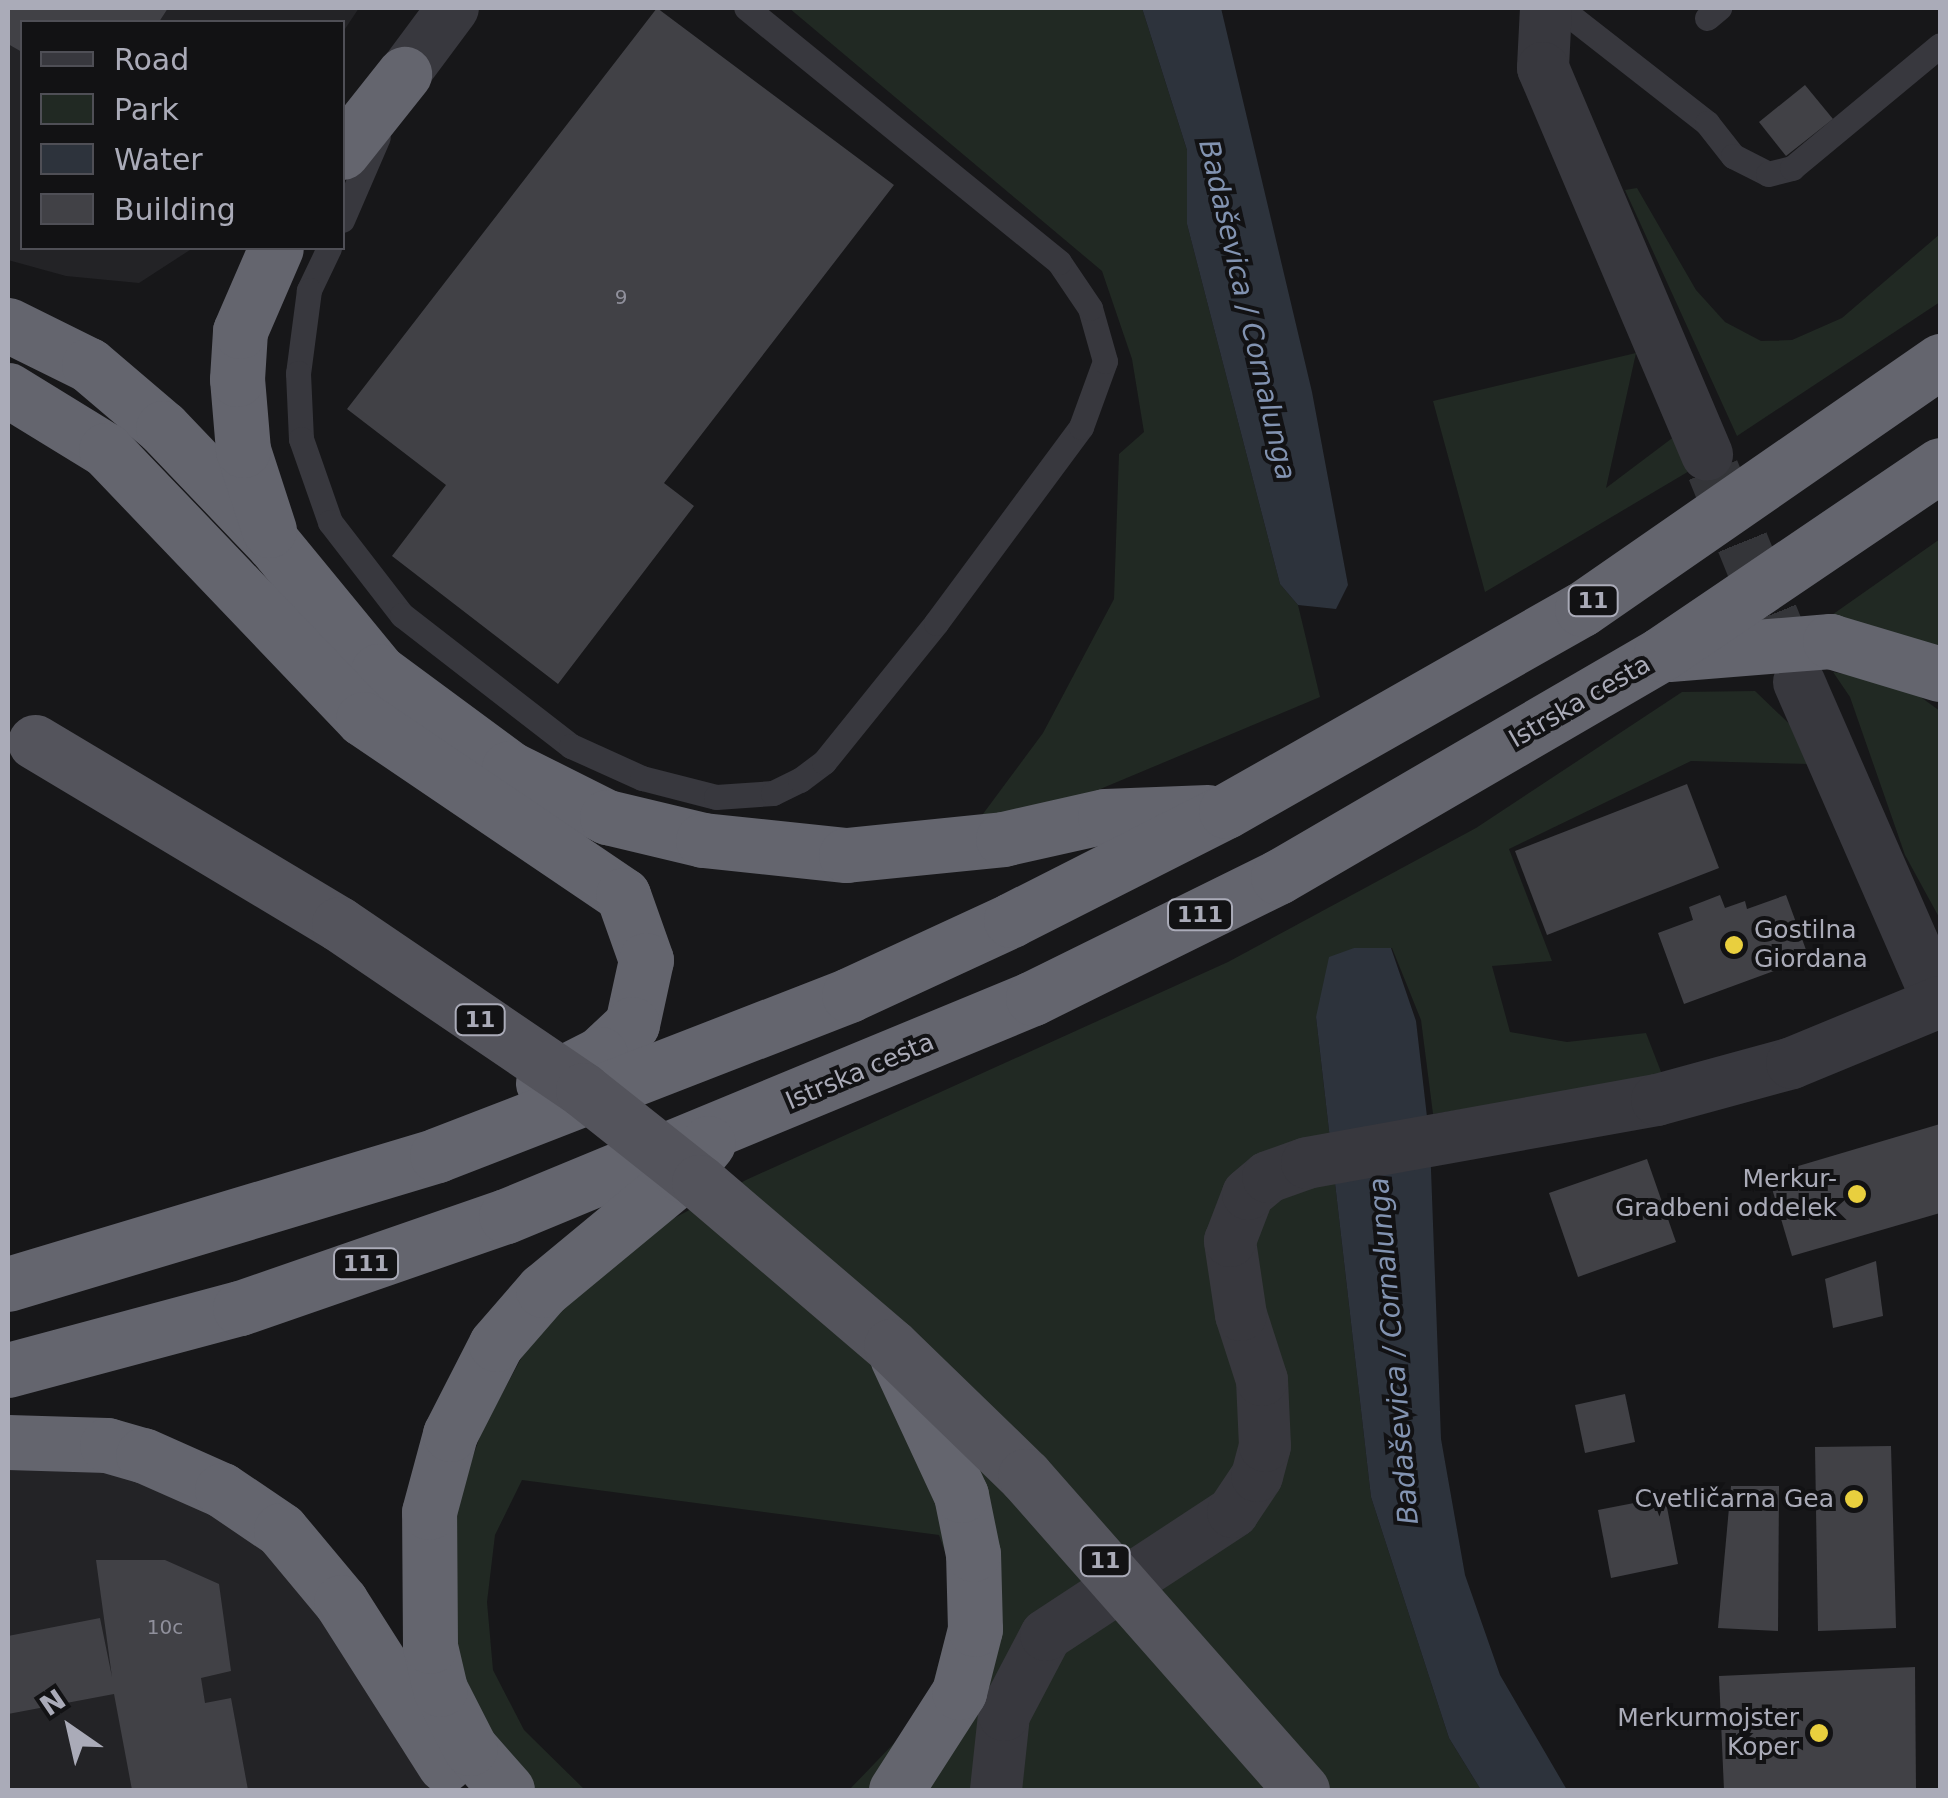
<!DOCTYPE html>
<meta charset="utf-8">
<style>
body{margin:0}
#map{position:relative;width:1948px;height:1798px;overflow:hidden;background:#171719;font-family:"DejaVu Sans",sans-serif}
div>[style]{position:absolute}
.built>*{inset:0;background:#232326}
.green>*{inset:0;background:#212923}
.water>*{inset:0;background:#2d333c}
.building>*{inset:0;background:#414146}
.street-tunnel>*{height:52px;margin-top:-26px;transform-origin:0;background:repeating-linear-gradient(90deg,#343539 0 52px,transparent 0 78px)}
.lane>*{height:25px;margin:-12.5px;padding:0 12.5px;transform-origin:12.5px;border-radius:12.5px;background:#38383e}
.street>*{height:52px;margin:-26px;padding:0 26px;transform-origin:26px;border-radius:26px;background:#38383e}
.highway>*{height:55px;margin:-27.5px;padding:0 27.5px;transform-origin:27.5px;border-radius:27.5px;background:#64656e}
.primary-bridge>*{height:55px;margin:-27.5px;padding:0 27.5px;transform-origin:27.5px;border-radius:27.5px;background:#54545c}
.dots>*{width:28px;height:28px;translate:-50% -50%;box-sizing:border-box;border:5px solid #121214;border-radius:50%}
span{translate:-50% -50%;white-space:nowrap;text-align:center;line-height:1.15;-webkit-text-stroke:8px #121214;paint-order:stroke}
.number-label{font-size:20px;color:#90909c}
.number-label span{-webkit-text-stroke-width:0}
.shield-label span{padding:2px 8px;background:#121214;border:2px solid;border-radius:8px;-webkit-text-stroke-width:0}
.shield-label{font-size:22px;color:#aaabb8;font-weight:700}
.street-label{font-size:25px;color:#aaabb8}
.poi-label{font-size:25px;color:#aaabb8}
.left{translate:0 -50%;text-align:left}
.right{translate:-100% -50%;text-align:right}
.water-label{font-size:28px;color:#8293b1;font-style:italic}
.frame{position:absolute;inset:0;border:10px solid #aaabb8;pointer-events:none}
.legend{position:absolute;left:20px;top:20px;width:325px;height:230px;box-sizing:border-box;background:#121214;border:2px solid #4f4f56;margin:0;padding:12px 18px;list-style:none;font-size:30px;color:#aaabb8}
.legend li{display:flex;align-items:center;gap:20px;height:50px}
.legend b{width:50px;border:2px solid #4f4f56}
.north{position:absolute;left:20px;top:1678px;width:100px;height:100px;-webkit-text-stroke:8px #121214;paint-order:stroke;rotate:326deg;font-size:28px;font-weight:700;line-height:40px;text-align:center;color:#aaabb8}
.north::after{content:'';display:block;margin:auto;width:35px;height:45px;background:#aaabb8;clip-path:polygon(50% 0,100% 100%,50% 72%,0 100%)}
</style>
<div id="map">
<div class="built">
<i style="clip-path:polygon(8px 8px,359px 8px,343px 32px,342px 22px,22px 22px,22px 248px,193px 248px,139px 283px,66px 276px,8px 260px)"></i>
<i style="clip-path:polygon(8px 1461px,128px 1472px,244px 1533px,290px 1574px,335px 1633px,402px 1749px,436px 1790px,8px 1790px)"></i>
</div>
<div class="green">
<i style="clip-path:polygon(789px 8px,1142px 8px,1187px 150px,1187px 224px,1280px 584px,1298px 605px,1320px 697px,1086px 795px,977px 822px,1043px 733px,1114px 599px,1119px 454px,1144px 432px,1132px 359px,1102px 271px)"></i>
<i style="clip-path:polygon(1637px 188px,1696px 290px,1725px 322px,1761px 341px,1792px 340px,1842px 318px,1940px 234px,1940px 302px,1737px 436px,1625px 190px)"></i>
<i style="clip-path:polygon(1636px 353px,1606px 488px,1675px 436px,1696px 467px,1485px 592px,1433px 401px)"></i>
<i style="clip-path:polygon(1940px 539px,1940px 651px,1829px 617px)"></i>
<i style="clip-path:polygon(1833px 672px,1904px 685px,1940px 711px,1940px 919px,1905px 855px,1850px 697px)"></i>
<i style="clip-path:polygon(1755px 691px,1803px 737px,1809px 764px,1691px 761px,1509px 849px,1552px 961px,1492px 966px,1510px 1032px,1567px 1042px,1646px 1033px,1663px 1077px,1433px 1114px,1421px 1020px,1392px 948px,1354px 948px,1316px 1017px,1371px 1497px,1449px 1738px,1481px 1790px,849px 1790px,926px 1710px,951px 1617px,949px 1563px,939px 1535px,522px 1480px,495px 1535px,487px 1602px,493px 1670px,524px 1730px,585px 1790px,529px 1790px,492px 1749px,445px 1624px,451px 1518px,482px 1431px,538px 1327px,663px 1224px,746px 1180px,1228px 962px,1476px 828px,1682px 692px)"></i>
</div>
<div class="water">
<i style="clip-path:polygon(1142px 8px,1221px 8px,1312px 392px,1348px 585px,1336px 609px,1298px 605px,1280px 584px,1187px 224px,1187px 150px)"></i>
<i style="clip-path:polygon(1354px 948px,1391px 948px,1416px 1021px,1430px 1143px,1441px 1439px,1465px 1575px,1500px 1675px,1567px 1790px,1481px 1790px,1449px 1738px,1371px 1497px,1316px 1017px,1329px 957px)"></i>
</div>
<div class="building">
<i style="clip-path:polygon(8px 8px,168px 8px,159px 22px,22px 22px,22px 52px,8px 44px)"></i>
<i style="clip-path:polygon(657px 8px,894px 185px,664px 483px,694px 506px,558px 684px,392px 556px,446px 485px,347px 409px)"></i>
<i style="clip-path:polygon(1805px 85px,1833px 119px,1786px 156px,1759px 122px)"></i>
<i style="clip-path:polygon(1687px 784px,1719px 868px,1547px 935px,1515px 851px)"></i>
<i style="clip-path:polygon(1720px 895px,1725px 908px,1745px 901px,1747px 909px,1786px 895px,1809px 958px,1684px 1004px,1658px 933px,1693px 920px,1689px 907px)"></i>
<i style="clip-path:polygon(1940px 1124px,1940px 1213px,1792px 1256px,1768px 1175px)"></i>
<i style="clip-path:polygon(1647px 1159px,1676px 1242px,1578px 1277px,1549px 1193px)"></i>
<i style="clip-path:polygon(1876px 1261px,1883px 1316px,1833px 1328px,1825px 1279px)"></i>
<i style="clip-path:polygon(1625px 1394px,1635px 1442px,1585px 1453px,1575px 1405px)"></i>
<i style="clip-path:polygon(1891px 1446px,1896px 1628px,1818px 1631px,1815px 1447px)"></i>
<i style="clip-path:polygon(1731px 1486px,1779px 1486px,1778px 1631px,1718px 1628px)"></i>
<i style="clip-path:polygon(1665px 1497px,1678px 1564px,1611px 1578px,1598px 1510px)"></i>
<i style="clip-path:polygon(96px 1560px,165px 1560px,219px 1584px,231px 1671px,201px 1678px,205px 1703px,231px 1698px,248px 1790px,132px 1790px,114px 1694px,8px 1714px,8px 1636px,100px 1618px,112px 1677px)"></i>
<i style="clip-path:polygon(1915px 1667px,1916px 1790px,1724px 1790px,1719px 1676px)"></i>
</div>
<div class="street-tunnel">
<i style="left:1713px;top:470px;width:229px;rotate:67.9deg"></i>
</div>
<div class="lane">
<i style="left:1560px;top:8px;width:187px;rotate:38deg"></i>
<i style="left:1707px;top:123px;width:42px;rotate:51.8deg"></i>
<i style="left:1733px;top:156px;width:39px;rotate:27deg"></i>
<i style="left:1768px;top:174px;width:25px;rotate:-14deg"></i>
<i style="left:1792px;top:168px;width:192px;rotate:-39.7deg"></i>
<i style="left:1707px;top:18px;width:16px;rotate:-40deg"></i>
<i style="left:342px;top:220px;width:90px;rotate:-66.6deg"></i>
<i style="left:329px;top:248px;width:47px;rotate:115.5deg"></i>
<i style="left:309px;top:290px;width:84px;rotate:97.5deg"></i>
<i style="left:298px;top:373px;width:66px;rotate:87.4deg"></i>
<i style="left:301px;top:439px;width:88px;rotate:70.7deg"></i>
<i style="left:330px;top:522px;width:118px;rotate:52.3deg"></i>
<i style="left:402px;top:615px;width:214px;rotate:37.8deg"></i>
<i style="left:571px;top:746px;width:78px;rotate:24.3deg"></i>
<i style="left:642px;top:778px;width:76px;rotate:14.4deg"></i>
<i style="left:716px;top:797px;width:57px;rotate:-4deg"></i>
<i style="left:773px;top:793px;width:30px;rotate:-26deg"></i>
<i style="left:800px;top:780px;width:30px;rotate:-37deg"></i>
<i style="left:824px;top:762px;width:179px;rotate:-51.1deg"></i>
<i style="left:936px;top:623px;width:244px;rotate:-53.5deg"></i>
<i style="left:1081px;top:427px;width:70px;rotate:-70deg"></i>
<i style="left:1105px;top:361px;width:55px;rotate:-105.8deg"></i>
<i style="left:1090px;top:308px;width:55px;rotate:-124deg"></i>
<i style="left:1059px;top:262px;width:403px;rotate:-140.9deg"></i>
</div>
<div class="street">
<i style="left:1546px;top:8px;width:60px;rotate:92.9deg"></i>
<i style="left:1543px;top:68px;width:420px;rotate:67deg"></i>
<i style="left:404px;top:74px;width:82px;rotate:-53.4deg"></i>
<i style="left:1799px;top:682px;width:350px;rotate:66.4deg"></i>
<i style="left:996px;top:1790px;width:75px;rotate:-83.9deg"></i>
<i style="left:1004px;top:1715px;width:90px;rotate:-62.3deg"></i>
<i style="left:1046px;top:1635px;width:224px;rotate:-33.3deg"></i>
<i style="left:1233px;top:1512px;width:43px;rotate:-56.3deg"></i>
<i style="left:1257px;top:1476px;width:31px;rotate:-75deg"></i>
<i style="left:1265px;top:1446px;width:66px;rotate:-92.6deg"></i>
<i style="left:1262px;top:1380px;width:68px;rotate:-107.9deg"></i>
<i style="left:1241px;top:1315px;width:75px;rotate:-98.5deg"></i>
<i style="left:1230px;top:1241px;width:50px;rotate:-69deg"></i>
<i style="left:1248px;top:1194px;width:26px;rotate:-40deg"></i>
<i style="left:1268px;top:1177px;width:41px;rotate:-19.7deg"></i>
<i style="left:1307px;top:1163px;width:356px;rotate:-10.2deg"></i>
<i style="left:1657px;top:1100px;width:140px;rotate:-15.3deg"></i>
<i style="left:1792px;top:1063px;width:160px;rotate:-22.4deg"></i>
</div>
<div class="highway">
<i style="left:342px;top:152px;width:100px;rotate:-51.5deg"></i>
<i style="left:8px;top:325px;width:90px;rotate:26.3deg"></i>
<i style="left:89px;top:365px;width:97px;rotate:40.4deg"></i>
<i style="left:163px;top:428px;width:159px;rotate:46.3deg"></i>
<i style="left:273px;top:543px;width:166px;rotate:50.6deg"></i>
<i style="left:378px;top:671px;width:163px;rotate:36.5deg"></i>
<i style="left:509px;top:768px;width:110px;rotate:26.6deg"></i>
<i style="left:607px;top:817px;width:99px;rotate:13.5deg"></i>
<i style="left:703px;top:840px;width:144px;rotate:6deg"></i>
<i style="left:846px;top:855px;width:158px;rotate:-5.8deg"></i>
<i style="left:1003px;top:839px;width:105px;rotate:-12.7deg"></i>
<i style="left:1105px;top:816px;width:103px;rotate:-2.2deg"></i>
<i style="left:8px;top:390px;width:115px;rotate:31.5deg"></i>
<i style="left:106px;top:450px;width:372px;rotate:46.3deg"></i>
<i style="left:363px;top:719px;width:314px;rotate:34.1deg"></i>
<i style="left:623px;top:895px;width:69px;rotate:70.5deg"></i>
<i style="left:646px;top:960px;width:66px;rotate:102.3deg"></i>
<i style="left:632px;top:1024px;width:44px;rotate:136.8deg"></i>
<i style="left:600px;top:1054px;width:64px;rotate:153deg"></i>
<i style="left:269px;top:530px;width:84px;rotate:-108deg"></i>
<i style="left:243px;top:450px;width:71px;rotate:-94.8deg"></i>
<i style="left:237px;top:379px;width:48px;rotate:-86.4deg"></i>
<i style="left:240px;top:331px;width:90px;rotate:-66.6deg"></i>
<i style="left:1669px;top:654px;width:162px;rotate:-4.6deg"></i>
<i style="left:1830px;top:641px;width:115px;rotate:16.7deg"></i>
<i style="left:8px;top:1284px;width:448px;rotate:-16.7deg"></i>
<i style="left:437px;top:1155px;width:442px;rotate:-21.2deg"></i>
<i style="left:849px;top:995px;width:179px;rotate:-24.8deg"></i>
<i style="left:1011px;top:920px;width:241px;rotate:-26.9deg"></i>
<i style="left:1226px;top:811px;width:409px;rotate:-29.6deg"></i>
<i style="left:1582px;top:609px;width:436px;rotate:-34.7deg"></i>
<i style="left:8px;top:1370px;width:240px;rotate:-15deg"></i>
<i style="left:240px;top:1308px;width:281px;rotate:-19.1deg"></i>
<i style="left:506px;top:1216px;width:570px;rotate:-22.47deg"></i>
<i style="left:1033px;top:998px;width:273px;rotate:-26.3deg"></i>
<i style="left:1278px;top:877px;width:443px;rotate:-30.2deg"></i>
<i style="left:1661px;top:654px;width:337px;rotate:-34.1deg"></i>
<i style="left:8px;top:1442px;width:99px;rotate:1.7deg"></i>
<i style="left:107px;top:1445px;width:37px;rotate:16deg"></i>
<i style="left:143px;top:1455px;width:86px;rotate:23.9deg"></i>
<i style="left:222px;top:1490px;width:71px;rotate:34.1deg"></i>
<i style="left:281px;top:1530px;width:94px;rotate:50.2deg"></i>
<i style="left:341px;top:1602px;width:193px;rotate:57.5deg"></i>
<i style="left:507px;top:1790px;width:56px;rotate:-131.4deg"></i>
<i style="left:470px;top:1748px;width:66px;rotate:-117deg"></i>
<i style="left:440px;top:1689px;width:44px;rotate:-103.1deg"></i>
<i style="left:430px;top:1646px;width:134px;rotate:-90.4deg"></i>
<i style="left:429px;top:1512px;width:81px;rotate:-74.9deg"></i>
<i style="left:450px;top:1434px;width:101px;rotate:-62.9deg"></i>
<i style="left:496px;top:1344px;width:72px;rotate:-49deg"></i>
<i style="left:543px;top:1290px;width:180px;rotate:-39.6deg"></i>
<i style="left:682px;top:1175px;width:41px;rotate:-50.9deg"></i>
<i style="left:896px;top:1790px;width:117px;rotate:-57.3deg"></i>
<i style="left:959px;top:1692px;width:65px;rotate:-75.7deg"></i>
<i style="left:975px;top:1629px;width:75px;rotate:-91.5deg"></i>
<i style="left:973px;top:1554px;width:60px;rotate:-101.5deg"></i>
<i style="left:961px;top:1495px;width:152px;rotate:-114.9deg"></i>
</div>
<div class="primary-bridge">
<i style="left:35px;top:742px;width:354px;rotate:30.9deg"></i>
<i style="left:339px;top:924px;width:295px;rotate:34.2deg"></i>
<i style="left:583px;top:1090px;width:148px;rotate:38.4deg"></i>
<i style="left:699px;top:1182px;width:253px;rotate:40.5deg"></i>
<i style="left:891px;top:1346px;width:187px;rotate:44.1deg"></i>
<i style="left:1025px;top:1476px;width:419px;rotate:48.6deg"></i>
</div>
<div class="dots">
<i style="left:1734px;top:945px;background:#e9cf3e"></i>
<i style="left:1857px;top:1194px;background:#e9cf3e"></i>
<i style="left:1854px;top:1499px;background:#e9cf3e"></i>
<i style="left:1819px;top:1733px;background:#e9cf3e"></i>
</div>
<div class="number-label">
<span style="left:621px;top:297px">9</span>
<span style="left:165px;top:1627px">10c</span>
</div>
<div class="shield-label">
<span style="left:1593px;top:601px">11</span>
<span style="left:1200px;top:915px">111</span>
<span style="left:480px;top:1020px">11</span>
<span style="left:366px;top:1264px">111</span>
<span style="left:1105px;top:1561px">11</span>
</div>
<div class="street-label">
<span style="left:1580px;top:702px;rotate:-30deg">Istrska cesta</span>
<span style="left:860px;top:1072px;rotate:-23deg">Istrska cesta</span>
</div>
<div class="poi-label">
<span class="left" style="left:1754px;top:945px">Gostilna<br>Giordana</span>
<span class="right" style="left:1837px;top:1194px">Merkur-<br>Gradbeni oddelek</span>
<span class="right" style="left:1834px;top:1499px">Cvetličarna Gea</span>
<span class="right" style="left:1799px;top:1733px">Merkurmojster<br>Koper</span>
</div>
<div class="water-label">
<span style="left:1247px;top:310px;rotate:77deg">Badaševica / Cornalunga</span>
<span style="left:1394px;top:1351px;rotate:-95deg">Badaševica / Cornalunga</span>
</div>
<div class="frame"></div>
<ul class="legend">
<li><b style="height:12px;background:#38383e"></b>Road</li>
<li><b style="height:28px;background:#212923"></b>Park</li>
<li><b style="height:28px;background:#2d333c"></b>Water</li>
<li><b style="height:28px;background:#414146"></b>Building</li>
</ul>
<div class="north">N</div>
</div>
